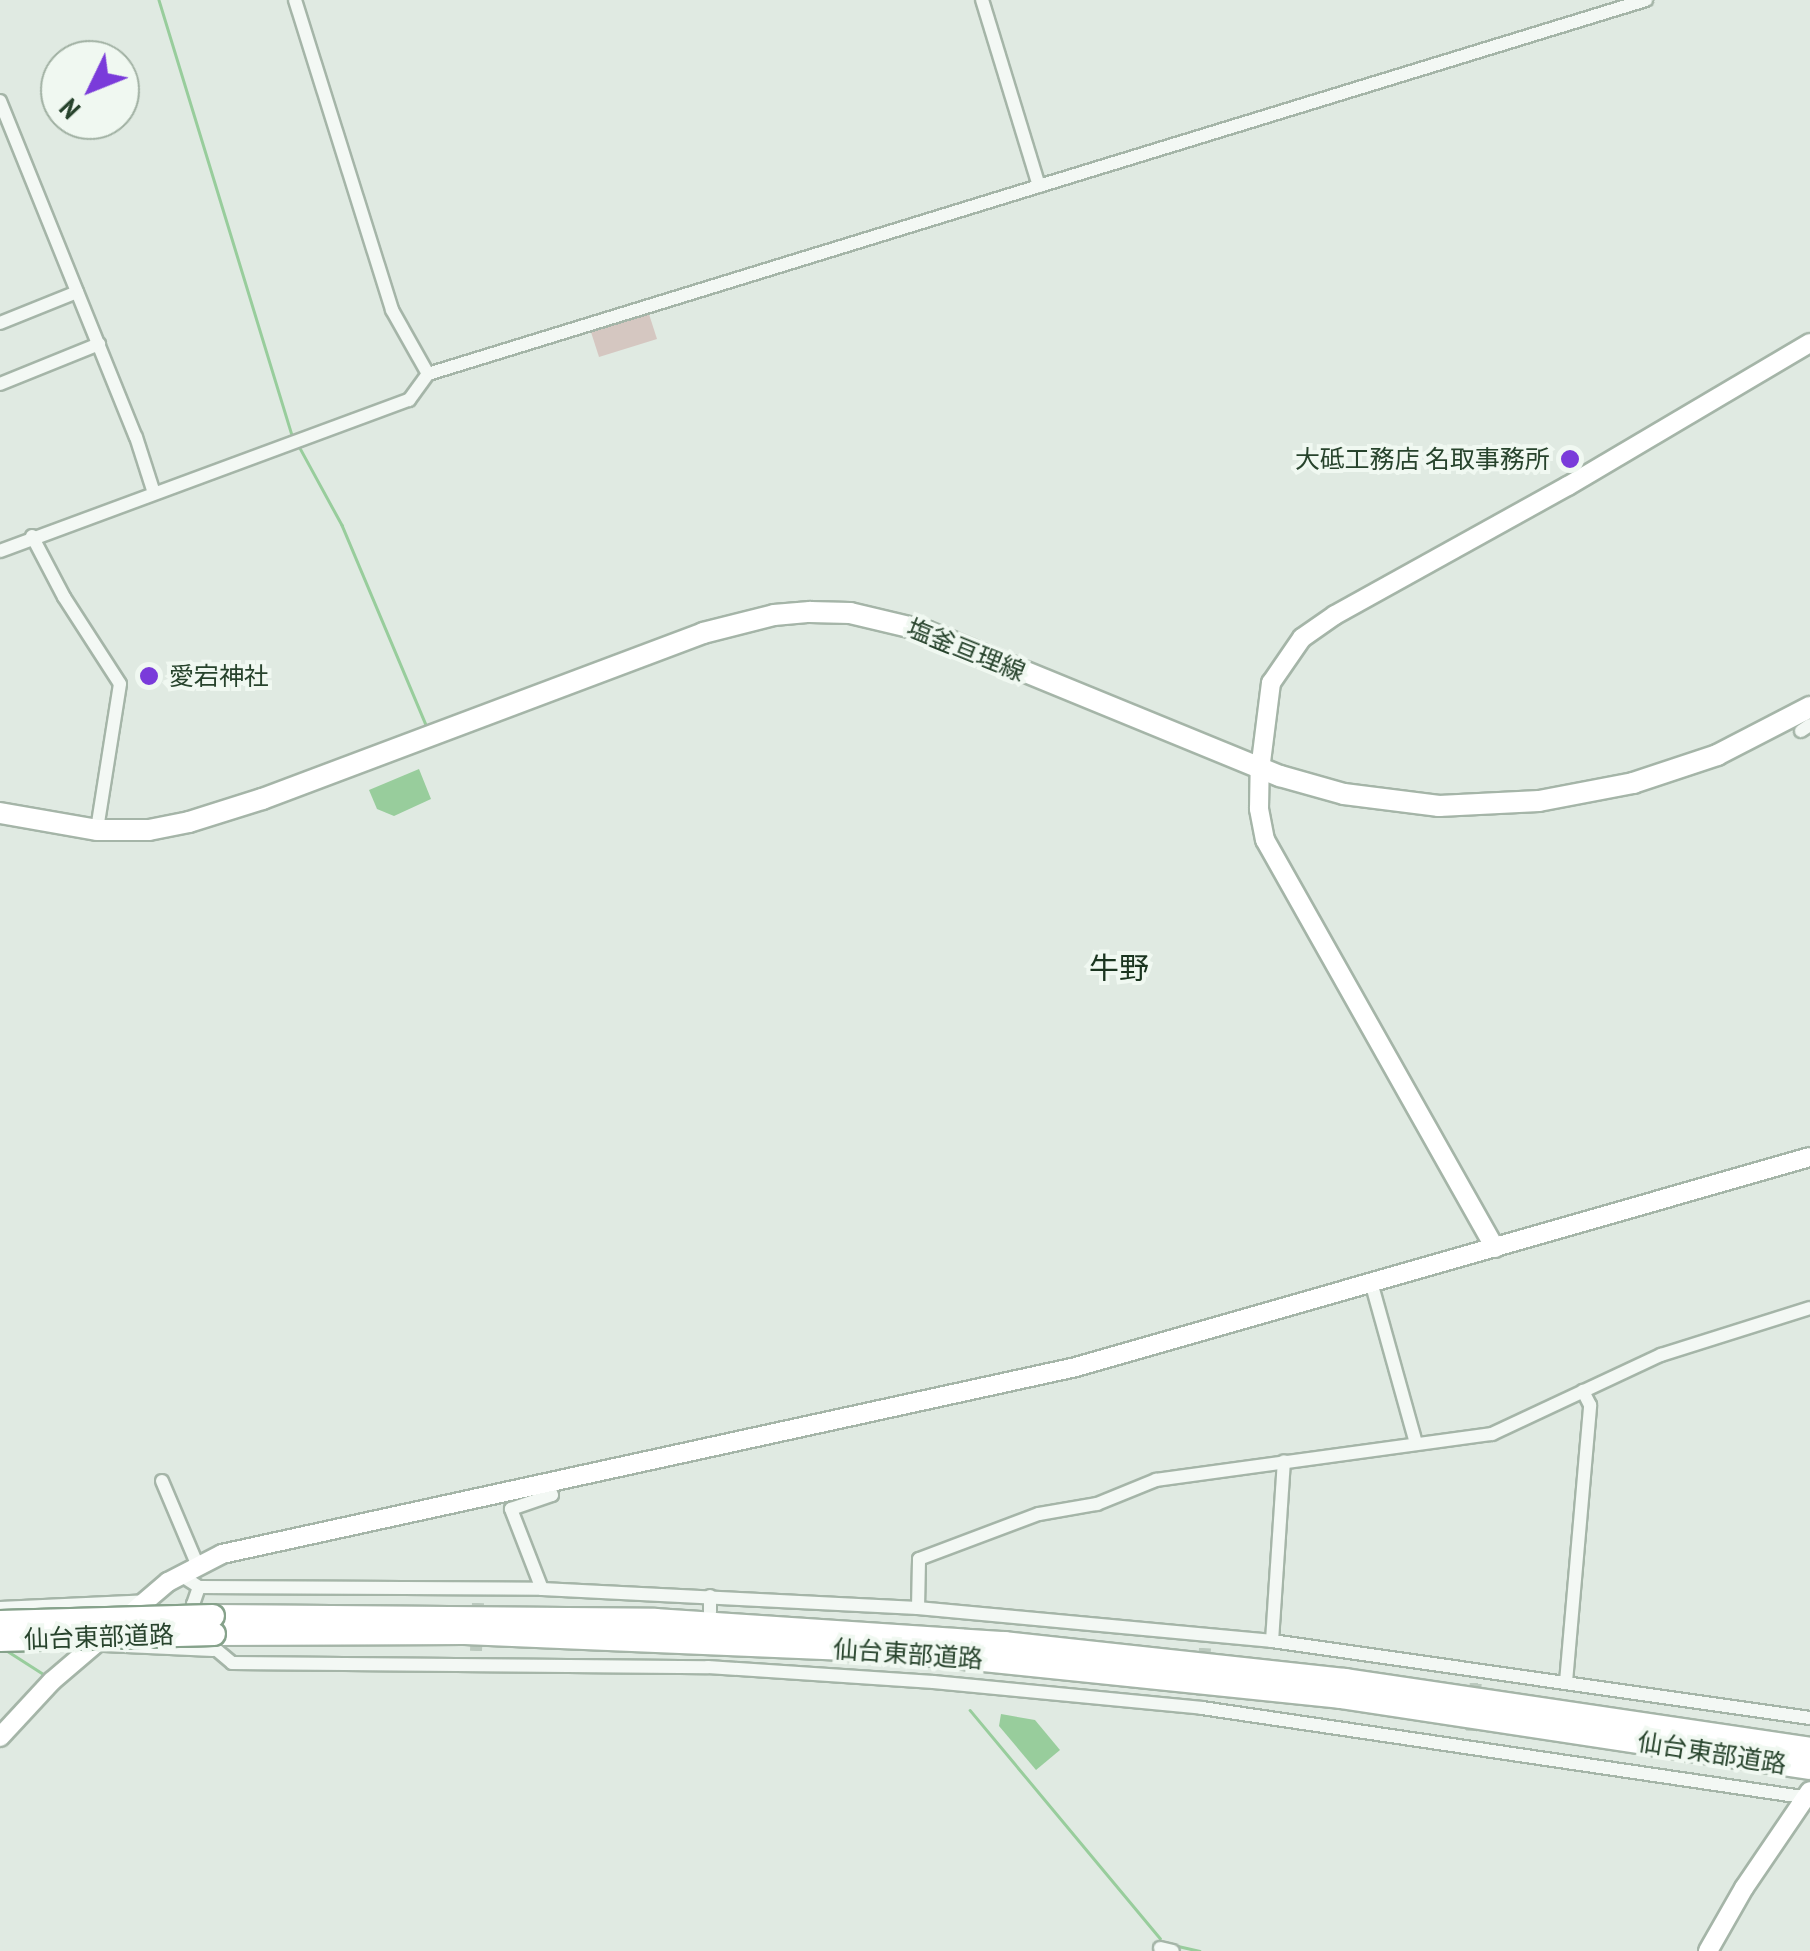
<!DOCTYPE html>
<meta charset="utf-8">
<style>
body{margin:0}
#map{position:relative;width:1810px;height:1951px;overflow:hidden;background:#e0eae2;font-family:"PT Sans Narrow","Noto Sans JP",sans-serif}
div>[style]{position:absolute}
.green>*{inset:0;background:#d5c7c1}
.water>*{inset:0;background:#98cd9c}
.stream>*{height:2.5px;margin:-1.25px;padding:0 1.25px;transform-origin:1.25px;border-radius:1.25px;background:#98cd9c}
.street-tunnel>*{height:12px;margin-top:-6px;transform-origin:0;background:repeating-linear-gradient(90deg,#bbc9be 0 12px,transparent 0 18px)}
.roads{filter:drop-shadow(2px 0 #a5b5a8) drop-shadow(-2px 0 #a5b5a8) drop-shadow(0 2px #a5b5a8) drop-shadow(0 -2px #a5b5a8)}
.street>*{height:12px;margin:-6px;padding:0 6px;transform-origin:6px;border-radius:6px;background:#f3f8f4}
.secondary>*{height:18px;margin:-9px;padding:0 9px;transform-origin:9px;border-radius:9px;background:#fff}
.primary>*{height:20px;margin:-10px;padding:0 10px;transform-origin:10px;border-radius:10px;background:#fff}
.highway>*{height:22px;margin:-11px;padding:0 11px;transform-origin:11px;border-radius:11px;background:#fff}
.bridges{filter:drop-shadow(2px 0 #86a28b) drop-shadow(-2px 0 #86a28b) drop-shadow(0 2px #86a28b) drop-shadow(0 -2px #86a28b)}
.highway-bridge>*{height:22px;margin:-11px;padding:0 11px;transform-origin:11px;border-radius:11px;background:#fff}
.dots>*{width:28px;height:28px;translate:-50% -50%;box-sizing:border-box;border:5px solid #f0f8f1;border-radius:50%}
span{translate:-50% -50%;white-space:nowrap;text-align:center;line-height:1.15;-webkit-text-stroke:8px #f0f8f1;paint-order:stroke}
.poi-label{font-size:25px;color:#27432c}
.right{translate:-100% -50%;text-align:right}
.left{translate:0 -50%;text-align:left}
.street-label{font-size:25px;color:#27432c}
.quarter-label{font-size:30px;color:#1a341f}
.north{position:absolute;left:40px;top:40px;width:100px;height:100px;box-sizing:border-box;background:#f0f8f1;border:2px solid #a0b0a2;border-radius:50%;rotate:227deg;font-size:28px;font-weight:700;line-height:40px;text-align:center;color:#27432c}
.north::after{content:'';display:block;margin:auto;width:35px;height:45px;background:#7a3bda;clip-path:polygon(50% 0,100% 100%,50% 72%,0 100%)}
</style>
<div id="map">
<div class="green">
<i style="clip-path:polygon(648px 311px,657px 339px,599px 357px,590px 329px)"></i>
</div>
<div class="water">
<i style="clip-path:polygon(419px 769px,431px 799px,394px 816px,377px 809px,369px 790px)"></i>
<i style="clip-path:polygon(1001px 1714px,1035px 1720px,1060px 1750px,1036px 1770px,999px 1726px)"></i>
</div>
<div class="stream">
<i style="left:159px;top:0;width:457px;rotate:73deg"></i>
<i style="left:300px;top:448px;width:88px;rotate:61.4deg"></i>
<i style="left:342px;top:525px;width:219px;rotate:67.2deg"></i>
<i style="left:6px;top:1650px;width:43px;rotate:32.6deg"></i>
<i style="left:970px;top:1710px;width:297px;rotate:50.2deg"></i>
<i style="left:1178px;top:1946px;width:22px;rotate:13deg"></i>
</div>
<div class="street-tunnel">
<i style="left:476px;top:1651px;width:48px;rotate:-87.6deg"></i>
<i style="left:1202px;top:1696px;width:48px;rotate:-86.4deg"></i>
<i style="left:1471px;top:1731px;width:50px;rotate:-84.3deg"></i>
</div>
<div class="roads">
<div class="street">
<i style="left:295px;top:0;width:325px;rotate:72.6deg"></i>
<i style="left:392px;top:310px;width:73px;rotate:60.6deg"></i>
<i style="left:0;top:101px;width:362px;rotate:68deg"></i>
<i style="left:136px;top:437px;width:59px;rotate:72.2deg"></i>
<i style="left:1039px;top:186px;width:635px;rotate:-17.04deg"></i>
<i style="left:0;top:323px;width:83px;rotate:-21.9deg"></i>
<i style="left:0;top:384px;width:107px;rotate:-22deg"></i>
<i style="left:32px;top:536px;width:69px;rotate:62.3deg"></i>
<i style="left:64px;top:597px;width:103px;rotate:57.2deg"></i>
<i style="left:120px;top:684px;width:148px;rotate:99deg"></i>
<i style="left:0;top:551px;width:436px;rotate:-20.3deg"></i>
<i style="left:409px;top:400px;width:32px;rotate:-54deg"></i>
<i style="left:428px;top:374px;width:639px;rotate:-17.1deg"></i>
<i style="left:1039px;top:186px;width:195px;rotate:-107deg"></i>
<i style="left:1801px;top:731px;width:11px;rotate:-34deg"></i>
<i style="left:1371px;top:1282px;width:167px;rotate:74.4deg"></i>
<i style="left:162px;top:1481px;width:90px;rotate:67.1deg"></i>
<i style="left:179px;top:1574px;width:24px;rotate:33deg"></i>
<i style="left:199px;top:1587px;width:343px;rotate:0.3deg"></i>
<i style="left:542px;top:1589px;width:376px;rotate:2.9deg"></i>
<i style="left:918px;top:1608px;width:356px;rotate:5.3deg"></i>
<i style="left:1272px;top:1641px;width:543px;rotate:8.15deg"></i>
<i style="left:199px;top:1587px;width:18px;rotate:109deg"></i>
<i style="left:193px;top:1604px;width:39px;rotate:71deg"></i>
<i style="left:206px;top:1641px;width:34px;rotate:40deg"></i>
<i style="left:232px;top:1663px;width:476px;rotate:0.5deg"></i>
<i style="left:708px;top:1667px;width:226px;rotate:3.8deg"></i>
<i style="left:934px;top:1682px;width:269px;rotate:5.5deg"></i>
<i style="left:1202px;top:1708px;width:614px;rotate:8.43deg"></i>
<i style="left:542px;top:1589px;width:86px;rotate:-111.2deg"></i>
<i style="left:511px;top:1509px;width:43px;rotate:-18.9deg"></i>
<i style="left:552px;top:1495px;width:13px;rotate:-113deg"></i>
<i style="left:0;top:1608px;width:146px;rotate:-2.7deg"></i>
<i style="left:918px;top:1608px;width:49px;rotate:-88.8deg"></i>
<i style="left:919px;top:1559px;width:128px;rotate:-20.6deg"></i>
<i style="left:1039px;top:1514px;width:59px;rotate:-9.8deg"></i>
<i style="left:1097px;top:1504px;width:64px;rotate:-22.1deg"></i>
<i style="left:1156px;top:1480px;width:339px;rotate:-7.8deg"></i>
<i style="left:1492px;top:1434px;width:187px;rotate:-25.1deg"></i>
<i style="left:1661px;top:1355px;width:156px;rotate:-17.5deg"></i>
<i style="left:710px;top:1612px;width:16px;rotate:-90deg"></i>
<i style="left:1272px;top:1641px;width:180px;rotate:-86.2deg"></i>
<i style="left:104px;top:1645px;width:109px;rotate:2.6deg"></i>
<i style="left:1566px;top:1682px;width:278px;rotate:-85deg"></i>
<i style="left:1590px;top:1405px;width:16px;rotate:-117deg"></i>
<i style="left:1160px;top:1948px;width:13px;rotate:13deg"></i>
</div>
<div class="secondary">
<i style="left:1495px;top:1248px;width:468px;rotate:-119.4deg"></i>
<i style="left:1265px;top:840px;width:32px;rotate:-101deg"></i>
<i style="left:1259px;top:809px;width:39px;rotate:-89deg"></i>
<i style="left:1260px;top:770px;width:88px;rotate:-82.8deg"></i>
<i style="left:1271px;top:683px;width:55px;rotate:-55.4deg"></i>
<i style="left:1302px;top:638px;width:40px;rotate:-34.9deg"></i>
<i style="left:1335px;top:615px;width:266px;rotate:-29deg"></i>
<i style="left:1568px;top:486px;width:281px;rotate:-30.6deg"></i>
<i style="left:0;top:1737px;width:76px;rotate:-47.1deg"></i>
<i style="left:52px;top:1681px;width:153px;rotate:-40.5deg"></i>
<i style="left:168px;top:1582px;width:61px;rotate:-27.4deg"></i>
<i style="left:222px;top:1554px;width:874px;rotate:-12.35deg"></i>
<i style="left:1076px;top:1367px;width:763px;rotate:-15.97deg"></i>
<i style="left:1708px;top:1951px;width:73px;rotate:-60.3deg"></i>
<i style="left:1744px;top:1888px;width:117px;rotate:-55.8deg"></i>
</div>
<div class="primary">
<i style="left:0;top:813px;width:98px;rotate:9.9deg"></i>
<i style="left:97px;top:830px;width:52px"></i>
<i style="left:149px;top:830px;width:41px;rotate:-11.3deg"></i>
<i style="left:189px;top:822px;width:77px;rotate:-17.5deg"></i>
<i style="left:262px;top:799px;width:471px;rotate:-20.6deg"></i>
<i style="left:703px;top:633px;width:73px;rotate:-14.2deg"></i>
<i style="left:774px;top:615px;width:36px;rotate:-5deg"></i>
<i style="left:810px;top:612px;width:40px;rotate:1.4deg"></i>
<i style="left:850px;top:613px;width:78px;rotate:13.3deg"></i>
<i style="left:926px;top:631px;width:383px;rotate:22.3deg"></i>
<i style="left:1280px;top:776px;width:66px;rotate:15.7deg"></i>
<i style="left:1344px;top:794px;width:96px;rotate:7.2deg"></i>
<i style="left:1439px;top:806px;width:100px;rotate:-2.9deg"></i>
<i style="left:1539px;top:801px;width:96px;rotate:-10.8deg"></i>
<i style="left:1633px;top:783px;width:89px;rotate:-18.4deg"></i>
<i style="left:1717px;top:755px;width:105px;rotate:-27.3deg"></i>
</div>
<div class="highway">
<i style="left:213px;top:1616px;width:442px;rotate:0.5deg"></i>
<i style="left:655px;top:1620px;width:351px;rotate:3.8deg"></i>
<i style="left:1005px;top:1643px;width:342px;rotate:6.2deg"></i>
<i style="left:1345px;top:1680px;width:470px;rotate:8.4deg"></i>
<i style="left:214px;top:1634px;width:251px;rotate:-0.2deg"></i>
<i style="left:465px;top:1633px;width:430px;rotate:2.4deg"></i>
<i style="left:895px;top:1651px;width:448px;rotate:5.9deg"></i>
<i style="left:1341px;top:1697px;width:474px;rotate:8.6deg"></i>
</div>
</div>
<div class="bridges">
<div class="highway-bridge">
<i style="left:0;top:1622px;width:213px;rotate:-1.6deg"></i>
<i style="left:0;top:1640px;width:214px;rotate:-1.6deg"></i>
</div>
</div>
<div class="dots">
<i style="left:1570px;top:459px;background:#7a3bda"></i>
<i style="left:149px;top:676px;background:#7a3bda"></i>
</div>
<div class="poi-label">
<span class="right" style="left:1550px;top:459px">大砥工務店 名取事務所</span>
<span class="left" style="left:169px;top:676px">愛宕神社</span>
</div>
<div class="street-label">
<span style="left:966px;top:650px;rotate:22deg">塩釜亘理線</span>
<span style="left:99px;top:1637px;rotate:-2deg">仙台東部道路</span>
<span style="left:908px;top:1654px;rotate:4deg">仙台東部道路</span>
<span style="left:1712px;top:1753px;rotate:9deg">仙台東部道路</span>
</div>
<div class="quarter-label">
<span style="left:1119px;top:968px">牛野</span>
</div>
<div class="north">N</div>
</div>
